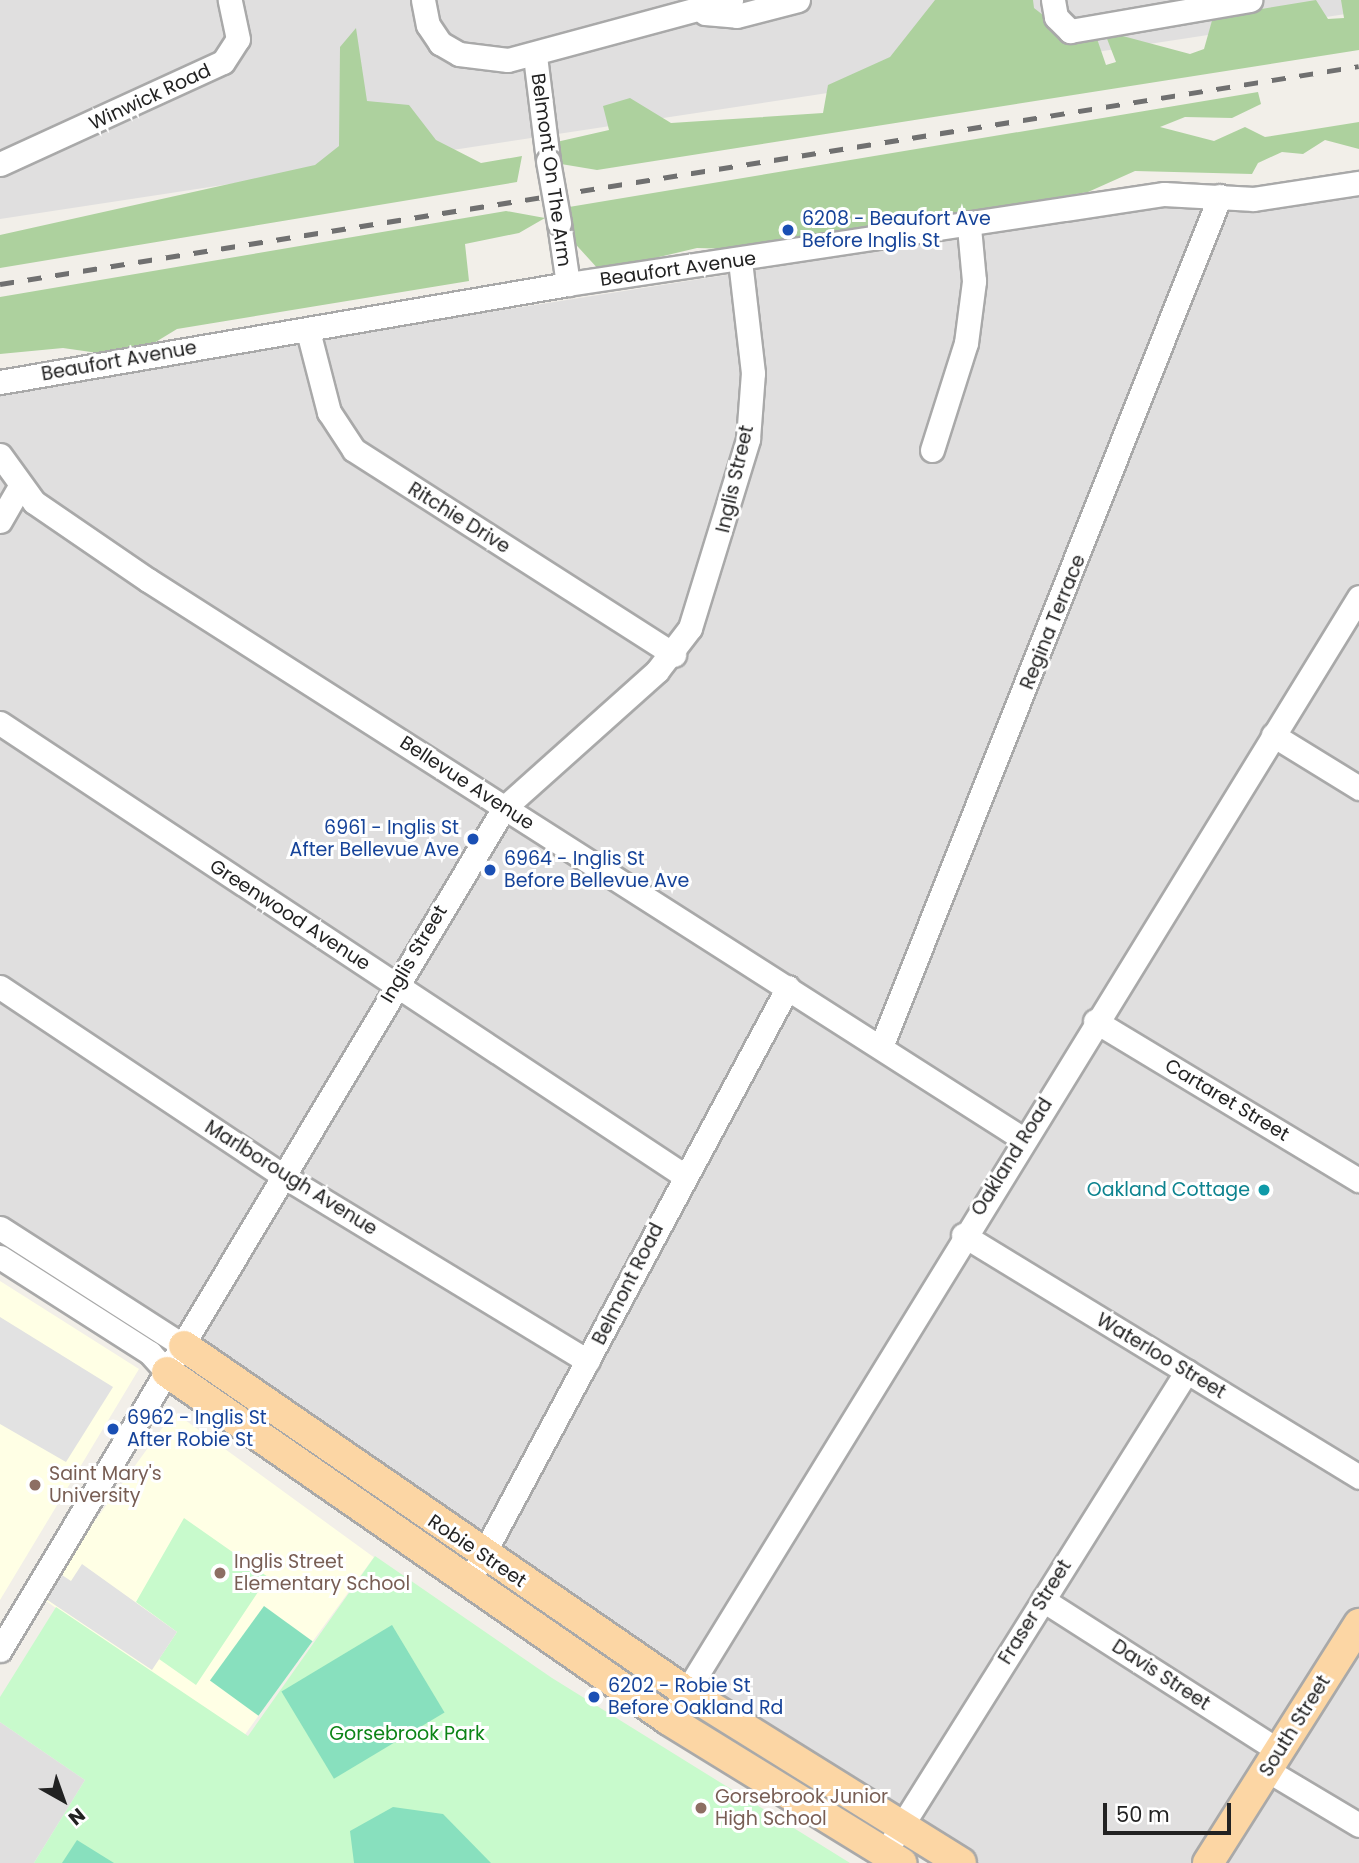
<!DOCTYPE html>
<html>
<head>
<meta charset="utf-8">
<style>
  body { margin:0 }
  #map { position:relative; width:1359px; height:1863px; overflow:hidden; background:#f2efe9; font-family:Poppins,sans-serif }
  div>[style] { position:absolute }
  .residential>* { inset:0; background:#e0dfdf }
  .education>* { inset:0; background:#ffffe5; transform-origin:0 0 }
  .forest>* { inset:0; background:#add19e }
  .park>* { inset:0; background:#c8facc }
  .pitch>* { inset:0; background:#88e0be; transform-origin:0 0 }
  .parking>* { inset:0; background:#e2e2e2 }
  .roads { filter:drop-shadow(2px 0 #a9a9a9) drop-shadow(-2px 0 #a9a9a9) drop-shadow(0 2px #a9a9a9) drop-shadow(0 -2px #a9a9a9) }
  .minor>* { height:23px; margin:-11.5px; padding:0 11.5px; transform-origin:11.5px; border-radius:11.5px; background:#fff }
  .major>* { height:30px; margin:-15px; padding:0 15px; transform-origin:15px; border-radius:15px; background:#fcd6a4 }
  .rail>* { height:5px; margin-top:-2.5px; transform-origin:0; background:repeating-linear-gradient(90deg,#707070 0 14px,transparent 0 28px) }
  .bridges { filter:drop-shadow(2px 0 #a9a9a9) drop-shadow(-2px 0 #a9a9a9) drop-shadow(0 2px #a9a9a9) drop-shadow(0 -2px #a9a9a9) }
  .minor-bridge>* { height:23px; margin:-11.5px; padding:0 11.5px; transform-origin:11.5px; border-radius:11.5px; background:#fff }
  .dots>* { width:19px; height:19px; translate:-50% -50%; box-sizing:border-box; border:4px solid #fff; border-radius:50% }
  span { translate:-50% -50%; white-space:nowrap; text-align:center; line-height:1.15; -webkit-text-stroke:6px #fff; paint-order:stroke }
  .street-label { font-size:19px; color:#222 }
  .transit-label { font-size:19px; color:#164399 }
  .left { translate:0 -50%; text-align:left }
  .right { translate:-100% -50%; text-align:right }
  .culture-label { font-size:19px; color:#0d838f }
  .education-label { font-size:19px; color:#785e54 }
  .park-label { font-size:19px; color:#0c8416 }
  .north { position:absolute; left:28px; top:1765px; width:70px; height:70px; -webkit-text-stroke:5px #fff; paint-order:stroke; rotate:140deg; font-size:19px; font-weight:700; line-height:28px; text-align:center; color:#222 }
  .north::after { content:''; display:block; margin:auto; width:24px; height:32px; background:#222; clip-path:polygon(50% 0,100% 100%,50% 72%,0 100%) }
  .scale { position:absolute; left:1103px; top:1803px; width:128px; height:32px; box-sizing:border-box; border:4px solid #222; border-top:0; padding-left:9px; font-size:21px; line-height:24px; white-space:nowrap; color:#222; -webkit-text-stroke:5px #fff; paint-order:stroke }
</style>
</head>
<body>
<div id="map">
  <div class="residential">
    <div style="clip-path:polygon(0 0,1359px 0,1359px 12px,0 219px)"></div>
    <div style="clip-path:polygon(1359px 190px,1359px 1863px,966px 1863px,0 1242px,0 389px,1164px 206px,1267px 208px)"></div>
    <div style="clip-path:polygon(0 1722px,85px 1780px,34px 1863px,0 1863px)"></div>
  </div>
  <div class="education">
    <div style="clip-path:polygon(0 1281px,139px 1369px,0 1600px)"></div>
    <div style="left:174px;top:1412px;width:247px;height:228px;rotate:36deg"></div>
  </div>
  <div class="forest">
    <div style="clip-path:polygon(935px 0,1033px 0,1034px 8px,1071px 37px,1095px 33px,1106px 65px,1116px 62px,1104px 31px,1190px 54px,1204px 49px,1213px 17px,1316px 0,1328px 19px,1344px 18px,1341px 0,1359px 0,1359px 50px,597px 170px,555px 163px,552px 143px,609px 130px,603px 106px,630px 98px,671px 123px,823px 113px,828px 85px,890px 57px)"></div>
    <div style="clip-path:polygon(356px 28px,367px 101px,409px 105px,436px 140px,481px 163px,522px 156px,517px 182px,0 268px,0 235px,315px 165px,339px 146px,340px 47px)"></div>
    <div style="clip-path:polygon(1258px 92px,1261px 104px,1232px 118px,1185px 117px,1160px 127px,1214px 141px,1245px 127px,1265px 137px,1359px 122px,1359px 149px,1325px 140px,1303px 154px,1282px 152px,1258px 163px,1252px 174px,1135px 171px,1088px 192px,735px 249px,697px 248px,600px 271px,569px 237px,563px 208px)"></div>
    <div style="clip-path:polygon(506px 211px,545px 218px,519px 233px,465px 244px,469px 281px,177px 329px,154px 343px,98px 353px,63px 348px,0 354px,0 297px)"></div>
  </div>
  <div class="park">
    <div style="clip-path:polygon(184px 1518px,268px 1577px,196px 1685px,159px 1659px,177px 1632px,136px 1602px)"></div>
    <div style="clip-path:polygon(375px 1556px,552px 1678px,850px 1863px,34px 1863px,85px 1780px,0 1722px,0 1697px,56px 1607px,248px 1736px)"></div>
  </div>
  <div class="pitch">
    <div style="left:264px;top:1606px;width:60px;height:92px;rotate:36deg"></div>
    <div style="left:392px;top:1625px;width:102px;height:129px;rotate:59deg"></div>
    <div style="clip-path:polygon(393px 1807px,443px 1814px,491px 1863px,354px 1863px,350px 1831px)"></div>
    <div style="clip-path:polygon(77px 1840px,114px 1863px,62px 1863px)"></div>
  </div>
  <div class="parking">
    <div style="clip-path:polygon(0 1317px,113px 1387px,66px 1462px,0 1424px)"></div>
    <div style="clip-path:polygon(82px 1564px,177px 1632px,152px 1670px,43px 1597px,59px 1573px,71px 1581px)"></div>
  </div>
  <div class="roads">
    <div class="minor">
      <div style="left:423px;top:0;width:25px;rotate:79deg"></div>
      <div style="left:428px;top:25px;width:22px;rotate:56deg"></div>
      <div style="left:440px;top:43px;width:22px;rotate:30deg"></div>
      <div style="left:459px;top:54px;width:49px;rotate:7deg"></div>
      <div style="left:508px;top:60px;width:231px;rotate:-15.1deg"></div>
      <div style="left:1053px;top:0;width:17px;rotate:80deg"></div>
      <div style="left:1056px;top:17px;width:20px;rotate:45deg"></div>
      <div style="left:1070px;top:31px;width:183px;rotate:-9.8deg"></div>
      <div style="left:705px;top:13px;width:32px;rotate:5deg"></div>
      <div style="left:737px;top:16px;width:63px;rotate:-14.7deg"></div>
      <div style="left:535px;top:56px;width:106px;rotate:82.9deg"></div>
      <div style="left:0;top:164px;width:245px;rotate:-24.6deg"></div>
      <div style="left:223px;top:62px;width:27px;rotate:-57deg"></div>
      <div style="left:238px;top:39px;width:40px;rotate:-102deg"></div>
      <div style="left:559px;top:223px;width:62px;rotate:81.6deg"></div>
      <div style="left:308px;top:331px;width:84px;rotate:75.5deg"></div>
      <div style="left:329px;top:412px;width:45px;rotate:56.7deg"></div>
      <div style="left:354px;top:450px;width:380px;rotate:32.6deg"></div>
      <div style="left:0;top:382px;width:576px;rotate:-9.79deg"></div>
      <div style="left:568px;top:284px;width:603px;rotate:-8.59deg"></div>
      <div style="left:1164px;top:194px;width:90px;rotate:3.2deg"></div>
      <div style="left:1254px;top:199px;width:106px;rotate:-8.7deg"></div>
      <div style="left:932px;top:450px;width:112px;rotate:-72.4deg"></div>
      <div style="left:966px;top:343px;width:63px;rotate:-82.6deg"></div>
      <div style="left:974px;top:281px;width:54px;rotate:-95.3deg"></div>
      <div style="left:0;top:455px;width:58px;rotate:54.1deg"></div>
      <div style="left:34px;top:502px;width:138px;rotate:34.4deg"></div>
      <div style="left:148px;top:580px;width:1038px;rotate:32.57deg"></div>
      <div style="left:0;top:521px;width:38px;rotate:-60deg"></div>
      <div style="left:0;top:723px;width:821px;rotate:33.48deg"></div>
      <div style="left:1273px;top:735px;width:101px;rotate:31.6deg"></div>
      <div style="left:0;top:987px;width:337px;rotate:33.7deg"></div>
      <div style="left:280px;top:1174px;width:360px;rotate:31.3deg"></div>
      <div style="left:1095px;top:1021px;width:308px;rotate:31.1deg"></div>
      <div style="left:881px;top:1047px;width:916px;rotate:-68.28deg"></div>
      <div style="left:0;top:1228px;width:219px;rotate:32.7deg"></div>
      <div style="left:963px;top:1235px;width:464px;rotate:31.4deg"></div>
      <div style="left:0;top:1257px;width:178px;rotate:32.6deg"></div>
      <div style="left:150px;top:1353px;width:25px;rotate:48deg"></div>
      <div style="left:477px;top:1566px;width:657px;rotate:-61.76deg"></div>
      <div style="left:1043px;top:1600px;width:280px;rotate:32.6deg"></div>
      <div style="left:0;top:1650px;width:981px;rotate:-59.1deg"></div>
      <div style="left:504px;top:808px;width:205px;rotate:-41.8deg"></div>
      <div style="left:657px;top:671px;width:54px;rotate:-52.5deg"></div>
      <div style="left:690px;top:628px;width:198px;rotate:-72.9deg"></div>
      <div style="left:748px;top:439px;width:66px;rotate:-85.7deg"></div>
      <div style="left:753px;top:373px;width:114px;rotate:-96.6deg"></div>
      <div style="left:669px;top:1720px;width:1318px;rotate:-58.43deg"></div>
      <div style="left:1267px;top:1770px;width:107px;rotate:30.9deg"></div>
      <div style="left:894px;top:1838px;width:551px;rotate:-57.9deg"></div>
    </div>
    <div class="major">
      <div style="left:184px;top:1346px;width:608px;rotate:34.55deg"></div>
      <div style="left:685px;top:1691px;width:325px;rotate:31.9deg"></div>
      <div style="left:167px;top:1372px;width:611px;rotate:34.73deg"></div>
      <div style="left:669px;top:1720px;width:273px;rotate:31.6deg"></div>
      <div style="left:1208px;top:1863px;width:283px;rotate:-57.7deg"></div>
    </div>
  </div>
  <div class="rail">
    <div style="left:0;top:284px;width:1376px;rotate:-9.11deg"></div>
  </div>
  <div class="bridges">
    <div class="minor-bridge">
      <div style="left:548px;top:161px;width:63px;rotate:79.9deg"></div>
    </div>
  </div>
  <div class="dots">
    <div style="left:788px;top:230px;background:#1a4fb4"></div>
    <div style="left:473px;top:839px;background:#1a4fb4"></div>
    <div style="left:490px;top:870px;background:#1a4fb4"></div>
    <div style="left:1264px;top:1190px;background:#0f9aa8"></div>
    <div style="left:113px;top:1429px;background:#1a4fb4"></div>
    <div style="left:35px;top:1485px;background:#8d6e63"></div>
    <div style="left:220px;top:1573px;background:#8d6e63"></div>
    <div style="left:594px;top:1697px;background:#1a4fb4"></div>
    <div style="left:701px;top:1808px;background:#8d6e63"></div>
  </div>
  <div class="street-label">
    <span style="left:150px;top:97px;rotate:-25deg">Winwick Road</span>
    <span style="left:551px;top:170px;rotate:82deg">Belmont On The Arm</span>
    <span style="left:678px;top:269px;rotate:-8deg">Beaufort Avenue</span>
    <span style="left:119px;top:361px;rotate:-10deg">Beaufort Avenue</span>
    <span style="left:735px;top:479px;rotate:-77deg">Inglis Street</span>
    <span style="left:459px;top:518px;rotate:32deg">Ritchie Drive</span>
    <span style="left:1053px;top:622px;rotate:-68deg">Regina Terrace</span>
    <span style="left:467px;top:783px;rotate:33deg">Bellevue Avenue</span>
    <span style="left:290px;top:915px;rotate:33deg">Greenwood Avenue</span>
    <span style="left:414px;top:954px;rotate:-59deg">Inglis Street</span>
    <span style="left:1227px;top:1100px;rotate:31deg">Cartaret Street</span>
    <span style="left:1012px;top:1157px;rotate:-58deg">Oakland Road</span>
    <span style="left:291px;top:1178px;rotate:32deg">Marlborough Avenue</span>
    <span style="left:628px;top:1284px;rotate:-63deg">Belmont Road</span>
    <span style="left:1161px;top:1356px;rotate:31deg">Waterloo Street</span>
    <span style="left:477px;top:1551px;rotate:34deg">Robie Street</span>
    <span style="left:1035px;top:1612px;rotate:-58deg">Fraser Street</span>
    <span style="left:1161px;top:1675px;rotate:33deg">Davis Street</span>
    <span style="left:1295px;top:1726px;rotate:-58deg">South Street</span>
  </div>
  <div class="transit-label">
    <span class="left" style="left:802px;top:230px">6208 - Beaufort Ave<br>Before Inglis St</span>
    <span class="right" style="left:459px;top:839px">6961 - Inglis St<br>After Bellevue Ave</span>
    <span class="left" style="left:504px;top:870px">6964 - Inglis St<br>Before Bellevue Ave</span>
    <span class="left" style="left:127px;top:1429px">6962 - Inglis St<br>After Robie St</span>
    <span class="left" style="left:608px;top:1697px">6202 - Robie St<br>Before Oakland Rd</span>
  </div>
  <div class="culture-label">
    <span class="right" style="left:1250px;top:1190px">Oakland Cottage</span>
  </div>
  <div class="education-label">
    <span class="left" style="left:49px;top:1485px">Saint Mary's<br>University</span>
    <span class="left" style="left:234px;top:1573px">Inglis Street<br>Elementary School</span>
    <span class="left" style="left:715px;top:1808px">Gorsebrook Junior<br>High School</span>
  </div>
  <div class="park-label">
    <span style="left:407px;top:1734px">Gorsebrook Park</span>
  </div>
  <div class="north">N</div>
  <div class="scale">50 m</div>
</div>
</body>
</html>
